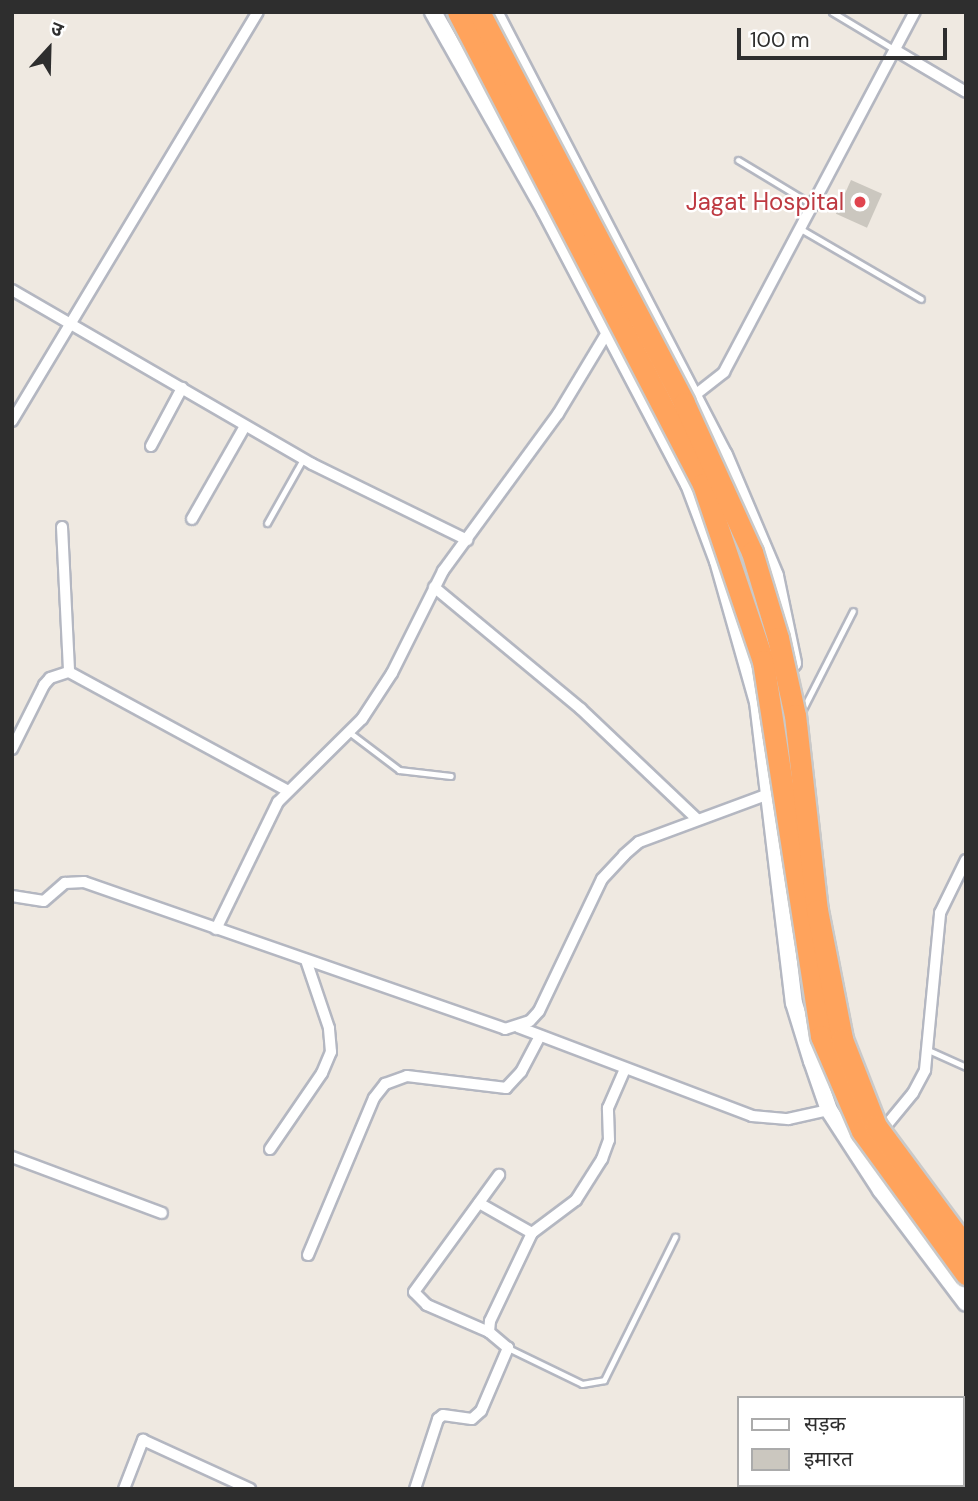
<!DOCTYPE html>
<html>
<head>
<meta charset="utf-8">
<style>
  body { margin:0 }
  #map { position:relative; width:978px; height:1501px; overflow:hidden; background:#efe9e1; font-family:"DM Sans","Noto Sans Devanagari",sans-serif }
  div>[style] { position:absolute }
  .building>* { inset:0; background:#cbc7bf; transform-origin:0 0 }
  .roads { filter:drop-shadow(2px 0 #b4b7c1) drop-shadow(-2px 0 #b4b7c1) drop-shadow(0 2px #b4b7c1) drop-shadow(0 -2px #b4b7c1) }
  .lane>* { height:5px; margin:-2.5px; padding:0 2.5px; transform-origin:2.5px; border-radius:2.5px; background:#fff }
  .street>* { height:10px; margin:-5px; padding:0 5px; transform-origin:5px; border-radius:5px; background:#fff }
  .secondary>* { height:16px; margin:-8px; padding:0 8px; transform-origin:8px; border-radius:8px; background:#fff }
  .bridges { filter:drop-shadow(2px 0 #c9c9c9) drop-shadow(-2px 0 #c9c9c9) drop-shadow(0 2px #c9c9c9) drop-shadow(0 -2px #c9c9c9) }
  .highway-bridge>* { height:21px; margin:-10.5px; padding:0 10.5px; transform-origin:10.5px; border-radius:10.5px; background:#ffa35c }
  .dots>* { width:19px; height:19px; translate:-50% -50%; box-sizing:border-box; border:4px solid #fff; border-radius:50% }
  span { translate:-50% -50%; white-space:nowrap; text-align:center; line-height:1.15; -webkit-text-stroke:5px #fff; paint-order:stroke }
  .health-label { font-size:24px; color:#be3a42 }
  .right { translate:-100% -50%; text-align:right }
  .frame { position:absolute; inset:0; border:14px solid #2e2e2e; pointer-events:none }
  .legend { position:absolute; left:737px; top:1396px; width:228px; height:91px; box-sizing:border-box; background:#fff; border:2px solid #ababab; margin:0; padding:9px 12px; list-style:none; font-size:21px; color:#2e2e2e }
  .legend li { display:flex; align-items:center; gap:14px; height:35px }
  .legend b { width:35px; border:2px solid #ababab }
  .north { position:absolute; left:14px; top:14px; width:70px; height:70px; -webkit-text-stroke:5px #fff; paint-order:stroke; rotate:22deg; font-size:19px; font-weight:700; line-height:28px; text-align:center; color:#2e2e2e }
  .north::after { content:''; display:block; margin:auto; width:24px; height:32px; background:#2e2e2e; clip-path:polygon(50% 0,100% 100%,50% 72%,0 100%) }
  .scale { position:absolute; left:737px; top:28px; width:210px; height:32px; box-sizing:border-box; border:4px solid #2e2e2e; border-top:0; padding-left:9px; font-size:21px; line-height:24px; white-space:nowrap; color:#2e2e2e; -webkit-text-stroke:5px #fff; paint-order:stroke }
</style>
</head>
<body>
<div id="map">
  <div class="building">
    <div style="left:851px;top:180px;width:34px;height:37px;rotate:24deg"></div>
  </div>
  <div class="roads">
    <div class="lane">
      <div style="left:832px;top:12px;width:74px;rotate:31.1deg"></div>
      <div style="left:738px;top:160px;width:85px;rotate:31.1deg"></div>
      <div style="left:799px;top:228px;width:141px;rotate:30.2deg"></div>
      <div style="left:267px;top:523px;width:73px;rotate:-60.6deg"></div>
      <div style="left:802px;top:711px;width:112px;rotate:-63deg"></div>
      <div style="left:349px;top:732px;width:63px;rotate:37.2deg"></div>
      <div style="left:399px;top:770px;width:52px;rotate:6.6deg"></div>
      <div style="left:926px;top:1049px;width:44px;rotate:24.2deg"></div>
      <div style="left:508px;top:1348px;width:82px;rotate:25.9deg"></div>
      <div style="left:582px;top:1384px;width:22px;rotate:-10deg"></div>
      <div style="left:604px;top:1380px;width:160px;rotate:-63.6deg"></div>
    </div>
    <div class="street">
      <div style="left:895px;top:50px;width:82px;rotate:30.6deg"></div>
      <div style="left:12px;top:290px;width:347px;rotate:30.1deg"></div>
      <div style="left:312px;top:464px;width:173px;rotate:26.1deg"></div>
      <div style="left:695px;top:395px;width:37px;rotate:-38deg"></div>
      <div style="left:724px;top:372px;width:408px;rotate:-62.1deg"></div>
      <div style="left:12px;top:421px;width:477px;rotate:-59deg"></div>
      <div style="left:151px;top:446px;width:66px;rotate:-61.9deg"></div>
      <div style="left:192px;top:519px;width:107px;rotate:-60.3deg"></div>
      <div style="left:62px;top:527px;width:145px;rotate:87.2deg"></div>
      <div style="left:434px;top:587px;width:191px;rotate:39.7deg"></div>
      <div style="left:581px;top:709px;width:160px;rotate:43.5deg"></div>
      <div style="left:12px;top:749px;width:72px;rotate:-63.4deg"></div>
      <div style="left:44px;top:685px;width:9px;rotate:-49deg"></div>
      <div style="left:50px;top:678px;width:20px;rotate:-18deg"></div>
      <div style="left:69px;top:672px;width:247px;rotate:28.5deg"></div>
      <div style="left:12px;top:896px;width:32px;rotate:9deg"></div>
      <div style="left:44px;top:901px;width:28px;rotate:-41deg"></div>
      <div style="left:65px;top:883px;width:19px;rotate:-3deg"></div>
      <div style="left:84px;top:882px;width:446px;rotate:19.2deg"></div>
      <div style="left:505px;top:1029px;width:26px;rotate:-18deg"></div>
      <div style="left:530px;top:1021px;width:13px;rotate:-48deg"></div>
      <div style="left:539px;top:1011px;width:146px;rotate:-64.5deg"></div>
      <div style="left:602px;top:879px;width:33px;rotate:-47deg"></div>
      <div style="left:624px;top:855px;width:20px;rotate:-41deg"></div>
      <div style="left:639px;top:842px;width:144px;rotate:-20.3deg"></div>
      <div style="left:216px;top:929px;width:141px;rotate:-64deg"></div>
      <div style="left:278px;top:802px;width:118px;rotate:-44.7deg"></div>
      <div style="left:362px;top:719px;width:55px;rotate:-56.9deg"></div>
      <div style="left:392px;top:673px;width:114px;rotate:-63.4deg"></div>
      <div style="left:443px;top:571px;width:195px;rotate:-53.8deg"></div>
      <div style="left:558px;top:414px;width:97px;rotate:-58.9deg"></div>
      <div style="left:518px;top:1027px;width:250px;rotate:20.8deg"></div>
      <div style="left:752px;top:1116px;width:36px;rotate:5deg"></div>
      <div style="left:788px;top:1119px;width:42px;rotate:-12.4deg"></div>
      <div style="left:885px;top:1127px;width:44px;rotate:-50.5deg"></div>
      <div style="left:913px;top:1093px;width:26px;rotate:-62deg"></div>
      <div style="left:925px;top:1070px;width:158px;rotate:-84.5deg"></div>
      <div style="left:940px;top:913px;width:59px;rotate:-63.9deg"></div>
      <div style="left:270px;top:1149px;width:92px;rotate:-55.6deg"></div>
      <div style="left:322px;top:1073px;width:23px;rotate:-67deg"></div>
      <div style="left:331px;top:1052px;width:24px;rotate:-95deg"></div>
      <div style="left:329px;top:1028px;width:72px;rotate:-108.7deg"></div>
      <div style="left:12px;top:1157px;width:160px;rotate:20.5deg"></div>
      <div style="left:479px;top:1203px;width:61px;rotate:29.5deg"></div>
      <div style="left:308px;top:1255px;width:170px;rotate:-67.2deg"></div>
      <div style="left:374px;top:1098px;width:18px;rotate:-52deg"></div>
      <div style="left:385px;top:1084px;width:23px;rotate:-20deg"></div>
      <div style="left:407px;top:1076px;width:100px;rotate:6.9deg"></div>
      <div style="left:506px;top:1088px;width:22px;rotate:-47deg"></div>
      <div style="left:521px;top:1072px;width:41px;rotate:-62.2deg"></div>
      <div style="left:489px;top:1332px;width:68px;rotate:-156.5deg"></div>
      <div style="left:427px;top:1305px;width:18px;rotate:-135deg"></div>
      <div style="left:414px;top:1292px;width:145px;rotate:-54deg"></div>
      <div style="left:124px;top:1489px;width:53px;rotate:-68.8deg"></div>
      <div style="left:143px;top:1440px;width:118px;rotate:24.6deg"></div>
      <div style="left:415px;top:1489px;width:74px;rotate:-71.8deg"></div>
      <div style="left:438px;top:1419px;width:6px;rotate:-39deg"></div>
      <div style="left:443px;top:1415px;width:29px;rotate:8deg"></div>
      <div style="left:472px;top:1419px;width:12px;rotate:-42deg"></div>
      <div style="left:481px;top:1411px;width:69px;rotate:-66.8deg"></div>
      <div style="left:508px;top:1348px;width:25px;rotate:-140deg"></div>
      <div style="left:489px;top:1332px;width:11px;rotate:-85deg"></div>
      <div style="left:490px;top:1321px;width:98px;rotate:-64.5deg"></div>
      <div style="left:532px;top:1233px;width:55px;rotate:-36.9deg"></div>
      <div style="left:576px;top:1200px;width:49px;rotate:-57.6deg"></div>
      <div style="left:602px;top:1159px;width:20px;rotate:-70deg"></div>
      <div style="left:609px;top:1140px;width:32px;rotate:-92deg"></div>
      <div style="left:608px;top:1108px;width:43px;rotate:-66.4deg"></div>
    </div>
    <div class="secondary">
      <div style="left:433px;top:12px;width:227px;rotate:60.5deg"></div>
      <div style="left:545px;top:210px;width:310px;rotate:62.3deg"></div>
      <div style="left:689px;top:484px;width:82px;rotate:69.4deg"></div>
      <div style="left:718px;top:561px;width:147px;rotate:74.2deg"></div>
      <div style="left:758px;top:702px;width:303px;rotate:83.2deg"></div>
      <div style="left:794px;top:1003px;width:61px;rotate:72.8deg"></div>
      <div style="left:812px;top:1061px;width:52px;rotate:70.9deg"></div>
      <div style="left:829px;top:1110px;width:95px;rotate:57deg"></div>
      <div style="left:881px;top:1190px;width:141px;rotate:53deg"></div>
      <div style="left:494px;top:12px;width:499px;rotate:62.6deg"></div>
      <div style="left:724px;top:455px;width:131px;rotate:67.1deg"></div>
      <div style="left:775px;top:576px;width:89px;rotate:78.3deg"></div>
    </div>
  </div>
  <div class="bridges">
    <div class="highway-bridge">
      <div style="left:458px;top:12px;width:532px;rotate:62.57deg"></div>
      <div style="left:703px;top:484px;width:187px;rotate:71.3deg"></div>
      <div style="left:763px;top:661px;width:379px;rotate:81.2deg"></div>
      <div style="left:821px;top:1036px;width:103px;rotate:66.7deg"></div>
      <div style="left:862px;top:1131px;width:177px;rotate:54deg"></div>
      <div style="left:479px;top:12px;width:441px;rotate:62.3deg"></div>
      <div style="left:684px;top:403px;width:164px;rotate:65.5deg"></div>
      <div style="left:752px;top:552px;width:90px;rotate:73.2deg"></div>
      <div style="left:778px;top:638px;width:79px;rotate:77.6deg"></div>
      <div style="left:795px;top:715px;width:196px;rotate:83.6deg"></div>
      <div style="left:817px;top:910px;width:131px;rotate:79deg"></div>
      <div style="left:842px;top:1039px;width:93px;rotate:68.7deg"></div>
      <div style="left:876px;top:1126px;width:151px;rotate:53.4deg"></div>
    </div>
  </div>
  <div class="dots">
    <div style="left:860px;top:202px;background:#e0444e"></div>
  </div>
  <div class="health-label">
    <span class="right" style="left:844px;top:202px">Jagat Hospital</span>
  </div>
  <div class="frame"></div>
  <ul class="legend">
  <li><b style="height:9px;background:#fff"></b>सड़क</li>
  <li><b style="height:19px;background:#cbc7bf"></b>इमारत</li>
  </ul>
  <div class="north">उ</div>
  <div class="scale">100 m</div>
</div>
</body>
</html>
